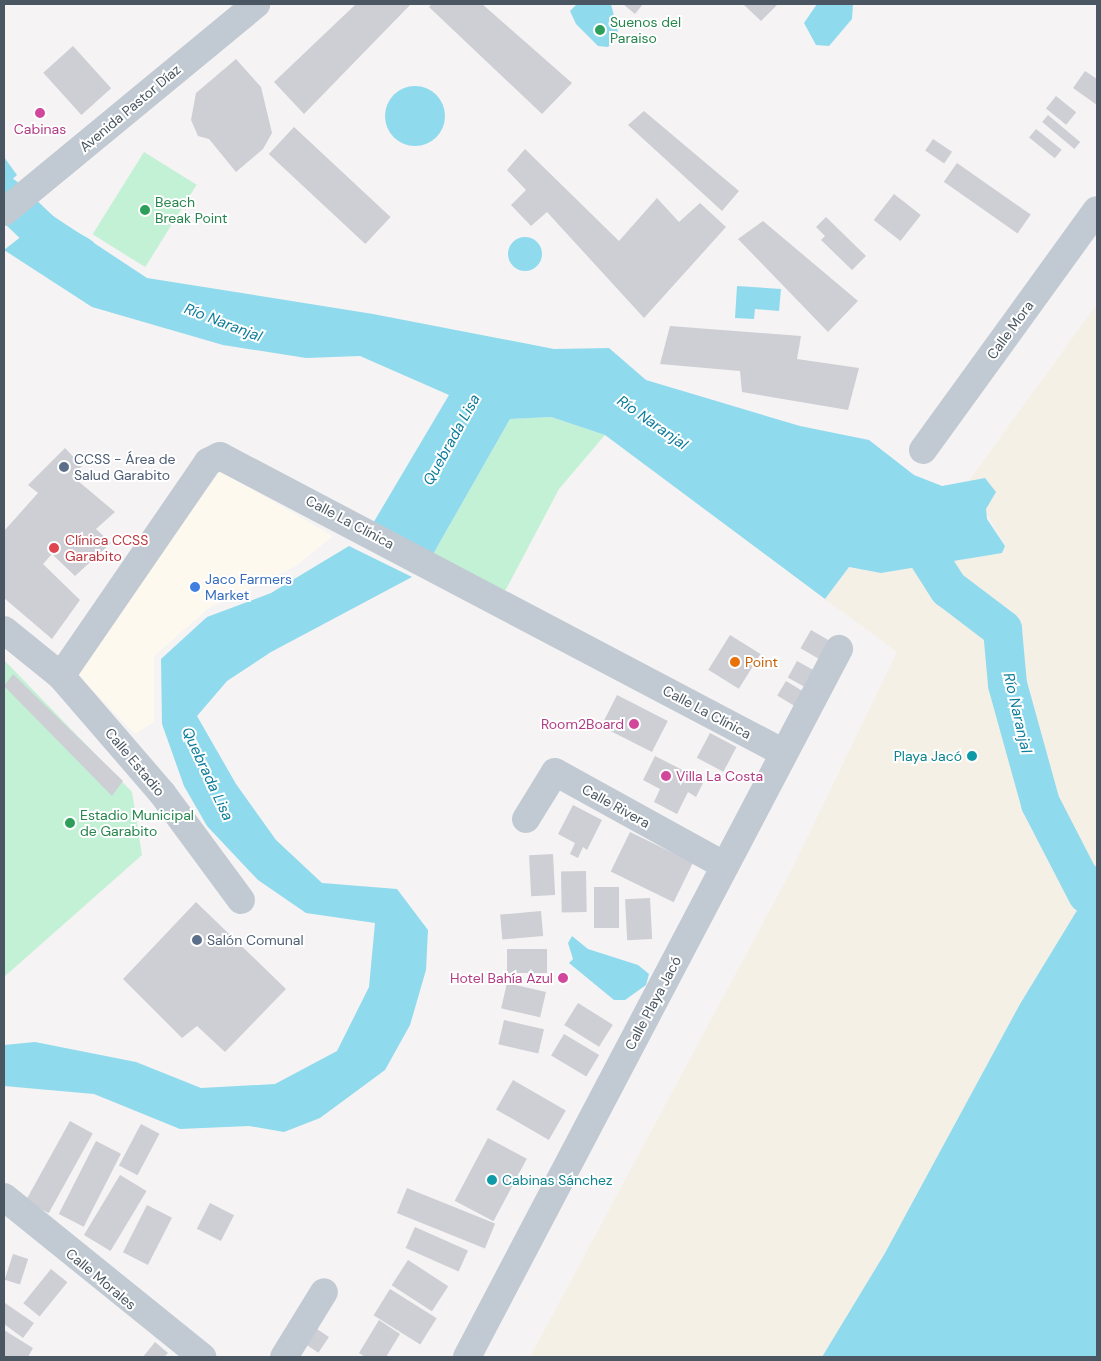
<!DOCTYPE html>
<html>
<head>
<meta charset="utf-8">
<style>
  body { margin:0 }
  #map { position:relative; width:1101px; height:1361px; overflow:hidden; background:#f5f3f3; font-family:"DM Sans",sans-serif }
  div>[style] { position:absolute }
  .commercial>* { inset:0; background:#fdf9ef }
  .green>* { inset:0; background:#c3f1d5; transform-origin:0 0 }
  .sand>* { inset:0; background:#f5f0e5 }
  .water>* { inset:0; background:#90daee }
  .round { border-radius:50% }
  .river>* { height:39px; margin:-19.5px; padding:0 19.5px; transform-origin:19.5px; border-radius:19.5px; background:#90daee }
  .building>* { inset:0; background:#cdcfd5; transform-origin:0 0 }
  .minor>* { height:28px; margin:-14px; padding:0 14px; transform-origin:14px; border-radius:14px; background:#c1cad2 }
  .dots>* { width:14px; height:14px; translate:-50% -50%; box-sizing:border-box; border:2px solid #fff; border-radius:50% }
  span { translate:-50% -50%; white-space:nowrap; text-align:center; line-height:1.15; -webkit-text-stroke:4px #fff; paint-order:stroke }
  .leisure-label { font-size:14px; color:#27864d }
  .left { translate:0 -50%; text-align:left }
  .street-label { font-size:14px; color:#4a5661 }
  .hotel-label { font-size:14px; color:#b23c85 }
  .right { translate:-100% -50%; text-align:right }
  .service-label { font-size:14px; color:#4e5e75 }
  .health-label { font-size:14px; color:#be3a42 }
  .shop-label { font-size:14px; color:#366cbe }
  .food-label { font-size:14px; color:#c56008 }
  .culture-label { font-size:14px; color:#0d838f }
  .water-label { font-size:15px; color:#0c7c9b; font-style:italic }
  .frame { position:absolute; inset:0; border:5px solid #4a5661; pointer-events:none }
</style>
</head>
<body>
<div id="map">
  <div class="commercial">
    <div style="clip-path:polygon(220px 471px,333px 536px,296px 566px,209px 608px,154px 656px,154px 722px,135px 734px,76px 673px)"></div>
  </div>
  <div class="green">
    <div style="left:144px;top:152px;width:62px;height:97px;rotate:32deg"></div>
    <div style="clip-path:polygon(551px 417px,605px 435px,559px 489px,504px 593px,432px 556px,510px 419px)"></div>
    <div style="clip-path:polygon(4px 660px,132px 792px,142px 855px,4px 977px)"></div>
  </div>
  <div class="sand">
    <div style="clip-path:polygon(1097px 304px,1097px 861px,1087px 894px,1020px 1004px,885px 1253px,822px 1357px,530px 1357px,793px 867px,897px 652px,825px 599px,849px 567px,881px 573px,1002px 553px,1005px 545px,968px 482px)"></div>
  </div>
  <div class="water">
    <div style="clip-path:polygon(577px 4px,611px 4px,619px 36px,608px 47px,598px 46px,576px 24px,570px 11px)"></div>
    <div style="clip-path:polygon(817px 4px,853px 4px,852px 19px,829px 46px,816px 45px,804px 23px)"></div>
    <div class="round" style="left:385px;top:86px;width:60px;height:60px"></div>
    <div style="clip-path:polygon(4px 157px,17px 175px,4px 187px)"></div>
    <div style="clip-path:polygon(50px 214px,147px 278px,373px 314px,554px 349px,609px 348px,646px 380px,800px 426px,869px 440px,914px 475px,942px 486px,985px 478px,996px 492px,986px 509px,987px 519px,1005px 546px,1002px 553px,881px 573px,849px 567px,825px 599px,605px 435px,551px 417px,510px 419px,432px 556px,372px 525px,449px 395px,360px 356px,306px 358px,223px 345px,92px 307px,4px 250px)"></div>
    <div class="round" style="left:508px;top:237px;width:34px;height:34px"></div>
    <div style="clip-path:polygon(737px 286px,781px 289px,779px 311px,755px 309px,754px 319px,735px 318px)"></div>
    <div style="clip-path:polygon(349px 546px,412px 577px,271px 652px,227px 681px,197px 716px,236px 784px,276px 840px,322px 883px,397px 889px,428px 930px,426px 970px,410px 1025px,385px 1070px,320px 1118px,284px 1132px,249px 1126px,180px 1129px,94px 1094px,4px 1086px,4px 1045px,35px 1042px,136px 1062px,201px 1088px,275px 1084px,337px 1051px,369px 987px,375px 923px,306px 913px,258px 880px,207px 826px,184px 786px,162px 724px,161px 659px,207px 617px,271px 593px)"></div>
    <div style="clip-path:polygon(1097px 861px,1097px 1357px,822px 1357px,885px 1253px,1020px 1004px,1087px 894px)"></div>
    <div style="clip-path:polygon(572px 936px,588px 949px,638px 965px,649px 974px,646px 985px,625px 1000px,614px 1000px,569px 963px,573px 959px,568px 943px)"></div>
  </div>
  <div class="river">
    <div style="left:4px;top:196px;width:61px;rotate:43.7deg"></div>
    <div style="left:48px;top:238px;width:35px;rotate:29deg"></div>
    <div style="left:904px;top:519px;width:82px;rotate:57.5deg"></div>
    <div style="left:948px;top:588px;width:68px;rotate:37.2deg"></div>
    <div style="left:1002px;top:629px;width:55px;rotate:84.8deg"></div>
    <div style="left:1007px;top:684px;width:123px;rotate:74.5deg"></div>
    <div style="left:1040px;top:803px;width:102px;rotate:62.7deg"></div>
  </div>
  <div class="building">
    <div style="clip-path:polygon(356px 4px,411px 4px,304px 114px,274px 82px)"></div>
    <div style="clip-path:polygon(432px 4px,482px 4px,572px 83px,542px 114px,429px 7px)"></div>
    <div style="clip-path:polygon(623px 4px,643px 4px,635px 14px)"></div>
    <div style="clip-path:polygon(743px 4px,778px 4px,761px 21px)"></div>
    <div style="left:73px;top:46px;width:57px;height:40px;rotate:48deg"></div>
    <div style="clip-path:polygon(236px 59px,261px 87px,272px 133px,263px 149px,236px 172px,209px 139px,198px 136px,191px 120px,196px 93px)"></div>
    <div style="clip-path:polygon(1085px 71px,1097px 79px,1097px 105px,1073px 88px)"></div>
    <div style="left:1056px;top:96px;width:26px;height:16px;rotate:39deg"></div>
    <div style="clip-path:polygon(644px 111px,739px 191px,722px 211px,628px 125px)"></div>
    <div style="left:1048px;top:115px;width:42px;height:9px;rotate:40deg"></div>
    <div style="left:294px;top:127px;width:132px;height:37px;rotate:43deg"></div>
    <div style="left:1036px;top:129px;width:33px;height:11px;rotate:39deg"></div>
    <div style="left:933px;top:139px;width:23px;height:14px;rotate:34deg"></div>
    <div style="clip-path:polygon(525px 149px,619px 241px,657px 198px,679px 222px,700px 203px,726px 227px,644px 318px,547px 212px,531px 226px,511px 205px,526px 190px,507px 170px)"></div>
    <div style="left:957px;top:163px;width:90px;height:23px;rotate:35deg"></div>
    <div style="left:894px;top:194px;width:34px;height:33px;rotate:38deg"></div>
    <div style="clip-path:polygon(826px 217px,866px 256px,852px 270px,821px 240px,825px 236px,816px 227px)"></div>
    <div style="clip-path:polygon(763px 221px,858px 301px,828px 332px,738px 239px)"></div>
    <div style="clip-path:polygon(670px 326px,801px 336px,797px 359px,859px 368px,848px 410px,742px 392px,740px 371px,660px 364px)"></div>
    <div style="clip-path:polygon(65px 448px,82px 466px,72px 476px,115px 512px,96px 529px,111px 543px,75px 576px,52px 554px,43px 564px,80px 600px,52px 639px,4px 598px,4px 531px,38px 493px,28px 485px)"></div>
    <div style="left:811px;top:630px;width:28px;height:21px;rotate:30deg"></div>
    <div style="left:730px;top:635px;width:36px;height:41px;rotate:32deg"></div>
    <div style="left:797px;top:661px;width:26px;height:19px;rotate:29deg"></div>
    <div style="clip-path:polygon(13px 674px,123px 781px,112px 796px,4px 686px)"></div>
    <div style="left:786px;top:681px;width:26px;height:17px;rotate:31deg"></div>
    <div style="left:617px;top:695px;width:57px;height:35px;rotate:27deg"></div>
    <div style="left:710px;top:733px;width:30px;height:28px;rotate:28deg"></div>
    <div style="clip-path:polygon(655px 756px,704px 781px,696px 797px,688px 792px,677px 814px,654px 802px,660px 789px,643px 780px)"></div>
    <div style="clip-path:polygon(573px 805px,602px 820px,587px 850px,583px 847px,578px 858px,570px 854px,575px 843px,558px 834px)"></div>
    <div style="left:630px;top:832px;width:70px;height:44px;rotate:26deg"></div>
    <div style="left:553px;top:854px;width:41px;height:24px;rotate:87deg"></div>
    <div style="left:586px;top:871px;width:41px;height:25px;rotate:89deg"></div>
    <div style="left:594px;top:887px;width:25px;height:41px"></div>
    <div style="left:650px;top:898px;width:41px;height:25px;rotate:87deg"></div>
    <div style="clip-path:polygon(196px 902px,286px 989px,225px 1052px,197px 1026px,182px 1038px,123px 979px)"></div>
    <div style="left:541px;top:911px;width:25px;height:41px;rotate:85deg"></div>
    <div style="left:507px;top:949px;width:40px;height:24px"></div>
    <div style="left:507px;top:983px;width:40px;height:26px;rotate:13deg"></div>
    <div style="left:578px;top:1003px;width:41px;height:26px;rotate:32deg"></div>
    <div style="left:504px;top:1020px;width:41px;height:25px;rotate:13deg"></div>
    <div style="left:564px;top:1034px;width:41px;height:25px;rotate:31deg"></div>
    <div style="left:513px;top:1080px;width:61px;height:34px;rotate:30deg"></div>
    <div style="left:70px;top:1121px;width:26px;height:91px;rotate:29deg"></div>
    <div style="left:141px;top:1124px;width:21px;height:47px;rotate:28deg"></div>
    <div style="left:488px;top:1138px;width:44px;height:71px;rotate:28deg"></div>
    <div style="left:96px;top:1141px;width:28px;height:82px;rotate:27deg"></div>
    <div style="left:120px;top:1175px;width:31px;height:70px;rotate:31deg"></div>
    <div style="left:407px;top:1188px;width:95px;height:27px;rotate:22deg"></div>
    <div style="left:210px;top:1203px;width:27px;height:29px;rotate:27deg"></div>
    <div style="left:147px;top:1205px;width:28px;height:53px;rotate:27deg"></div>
    <div style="left:415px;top:1227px;width:58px;height:23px;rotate:24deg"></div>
    <div style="left:13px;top:1254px;width:16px;height:27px;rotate:18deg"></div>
    <div style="left:408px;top:1260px;width:48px;height:30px;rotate:33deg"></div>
    <div style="left:51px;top:1269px;width:21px;height:44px;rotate:39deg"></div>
    <div style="left:390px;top:1289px;width:55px;height:31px;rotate:32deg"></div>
    <div style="clip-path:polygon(5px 1303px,34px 1323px,23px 1338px,4px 1324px)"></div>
    <div style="clip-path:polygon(379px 1320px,400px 1334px,386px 1357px,365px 1357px,359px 1353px)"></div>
    <div style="left:314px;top:1327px;width:18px;height:19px;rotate:34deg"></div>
    <div style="clip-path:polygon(4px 1330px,33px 1348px,28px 1357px,4px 1357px)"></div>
    <div style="clip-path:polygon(155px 1342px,168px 1353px,164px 1357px,143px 1357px)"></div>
  </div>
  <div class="minor">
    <div style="left:4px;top:212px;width:327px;rotate:-39.5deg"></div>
    <div style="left:923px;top:450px;width:296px;rotate:-54.1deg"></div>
    <div style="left:4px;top:630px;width:73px;rotate:38.9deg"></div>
    <div style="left:61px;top:676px;width:260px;rotate:-55.5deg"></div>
    <div style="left:208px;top:462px;width:13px;rotate:-27deg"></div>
    <div style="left:220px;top:456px;width:637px;rotate:27.77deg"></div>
    <div style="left:61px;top:676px;width:155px;rotate:49.2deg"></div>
    <div style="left:162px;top:793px;width:133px;rotate:53.6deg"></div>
    <div style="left:526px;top:819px;width:55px;rotate:-58.3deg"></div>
    <div style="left:555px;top:772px;width:194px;rotate:28.9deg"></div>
    <div style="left:4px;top:1197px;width:255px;rotate:38.9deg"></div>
    <div style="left:284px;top:1357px;width:76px;rotate:-58.4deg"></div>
    <div style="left:467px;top:1357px;width:800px;rotate:-62.28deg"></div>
  </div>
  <div class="dots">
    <div style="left:600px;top:30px;background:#2e9e5b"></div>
    <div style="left:40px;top:113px;background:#d1479c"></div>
    <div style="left:145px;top:210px;background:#2e9e5b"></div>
    <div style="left:64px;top:467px;background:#5c6f8a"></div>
    <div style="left:54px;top:548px;background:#e0444e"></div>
    <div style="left:195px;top:587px;background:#3f7fe0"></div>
    <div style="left:735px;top:662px;background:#e8710a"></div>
    <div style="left:634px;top:724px;background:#d1479c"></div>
    <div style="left:972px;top:756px;background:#0f9aa8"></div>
    <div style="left:666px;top:776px;background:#d1479c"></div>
    <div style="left:70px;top:823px;background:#2e9e5b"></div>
    <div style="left:197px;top:940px;background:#5c6f8a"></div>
    <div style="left:563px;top:978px;background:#d1479c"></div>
    <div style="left:492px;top:1180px;background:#0f9aa8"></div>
  </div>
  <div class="leisure-label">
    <span class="left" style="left:610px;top:30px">Suenos del<br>Paraiso</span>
    <span class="left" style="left:155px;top:210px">Beach<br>Break Point</span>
    <span class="left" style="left:80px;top:823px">Estadio Municipal<br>de Garabito</span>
  </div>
  <div class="street-label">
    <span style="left:130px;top:108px;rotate:-40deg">Avenida Pastor Díaz</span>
    <span style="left:1010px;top:330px;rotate:-54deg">Calle Mora</span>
    <span style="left:350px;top:522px;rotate:28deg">Calle La Clínica</span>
    <span style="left:707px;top:712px;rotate:28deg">Calle La Clínica</span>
    <span style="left:135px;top:762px;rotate:50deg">Calle Estadio</span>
    <span style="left:616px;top:806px;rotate:29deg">Calle Rivera</span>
    <span style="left:653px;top:1003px;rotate:-62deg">Calle Playa Jacó</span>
    <span style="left:101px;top:1279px;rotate:40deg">Calle Morales</span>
  </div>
  <div class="hotel-label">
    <span style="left:40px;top:129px">Cabinas</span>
    <span class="right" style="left:624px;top:724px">Room2Board</span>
    <span class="left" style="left:676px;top:776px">Villa La Costa</span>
    <span class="right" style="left:553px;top:978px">Hotel Bahía Azul</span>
  </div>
  <div class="service-label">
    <span class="left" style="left:74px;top:467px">CCSS - Área de<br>Salud Garabito</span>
    <span class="left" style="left:207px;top:940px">Salón Comunal</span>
  </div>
  <div class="health-label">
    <span class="left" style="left:65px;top:548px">Clínica CCSS<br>Garabito</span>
  </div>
  <div class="shop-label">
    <span class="left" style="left:205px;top:587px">Jaco Farmers<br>Market</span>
  </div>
  <div class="food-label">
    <span class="left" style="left:745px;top:662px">Point</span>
  </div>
  <div class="culture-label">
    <span class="right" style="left:962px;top:756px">Playa Jacó</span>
    <span class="left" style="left:502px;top:1180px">Cabinas Sánchez</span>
  </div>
  <div class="water-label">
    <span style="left:223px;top:323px;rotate:21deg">Río Naranjal</span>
    <span style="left:652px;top:423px;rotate:35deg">Río Naranjal</span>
    <span style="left:452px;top:440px;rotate:-61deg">Quebrada Lisa</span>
    <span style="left:1017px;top:713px;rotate:77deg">Río Naranjal</span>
    <span style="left:207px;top:774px;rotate:65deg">Quebrada Lisa</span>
  </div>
  <div class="frame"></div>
</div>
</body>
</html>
